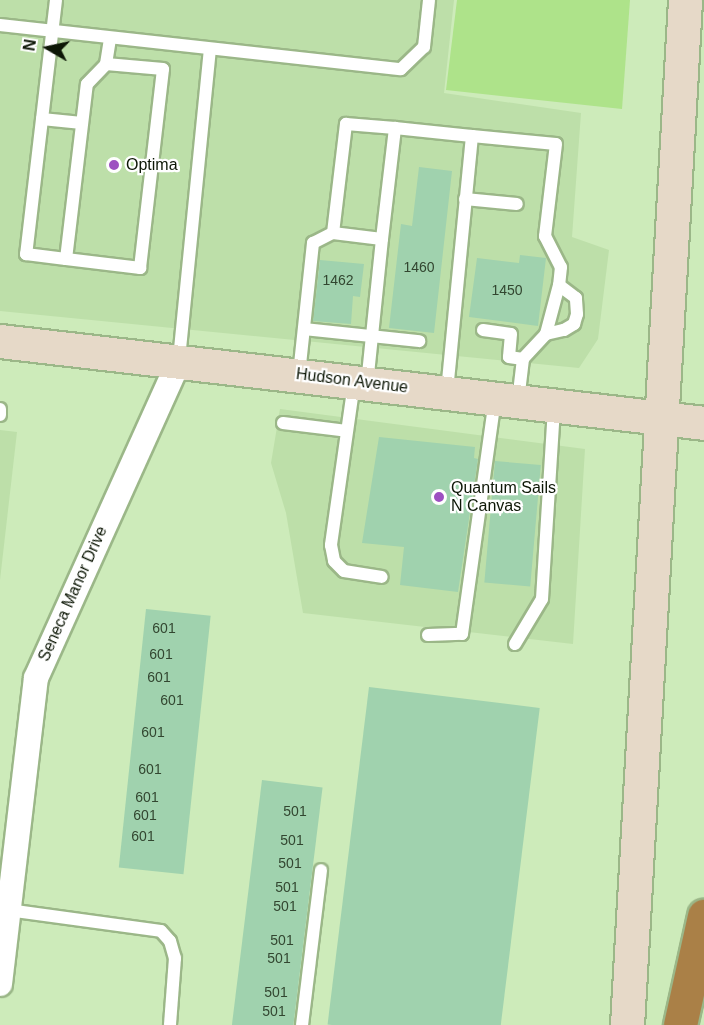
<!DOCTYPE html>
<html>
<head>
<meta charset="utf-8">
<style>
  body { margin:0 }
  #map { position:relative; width:704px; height:1025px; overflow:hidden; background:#cdebba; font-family:Helvetica,sans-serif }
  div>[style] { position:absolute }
  .built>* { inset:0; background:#bddfa9 }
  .green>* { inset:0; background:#aee38a }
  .building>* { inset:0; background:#a0d2ae; transform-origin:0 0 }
  .roads { filter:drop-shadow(2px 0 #9bb788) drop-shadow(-2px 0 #9bb788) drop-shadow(0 2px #9bb788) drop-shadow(0 -2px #9bb788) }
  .lane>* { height:12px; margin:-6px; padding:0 6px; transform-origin:6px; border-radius:6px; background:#fff }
  .street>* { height:24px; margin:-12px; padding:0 12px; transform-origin:12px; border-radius:12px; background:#fff }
  .secondary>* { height:33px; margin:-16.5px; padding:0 16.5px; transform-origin:16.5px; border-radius:16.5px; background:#e6d9c8 }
  .highway>* { height:33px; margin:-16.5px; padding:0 16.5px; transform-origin:16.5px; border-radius:16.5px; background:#aa8047 }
  .dots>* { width:16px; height:16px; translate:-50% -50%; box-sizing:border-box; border:3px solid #fff; border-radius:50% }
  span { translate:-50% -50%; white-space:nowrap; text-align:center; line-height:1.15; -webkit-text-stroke:4.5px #fff; paint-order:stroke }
  .number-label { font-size:14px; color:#324630 }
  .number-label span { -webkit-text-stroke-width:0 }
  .poi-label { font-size:16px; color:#0d1706 }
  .left { translate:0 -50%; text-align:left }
  .street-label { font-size:16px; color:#0d1706 }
  .north { position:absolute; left:18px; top:18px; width:60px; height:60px; -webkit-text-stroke:4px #fff; paint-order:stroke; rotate:279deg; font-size:16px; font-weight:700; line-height:24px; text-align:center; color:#0d1706 }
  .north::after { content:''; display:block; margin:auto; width:21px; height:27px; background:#0d1706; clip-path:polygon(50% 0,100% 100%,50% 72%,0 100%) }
</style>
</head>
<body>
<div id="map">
  <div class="built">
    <div style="clip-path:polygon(0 0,454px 0,444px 93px,581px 113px,572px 237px,609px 250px,598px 339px,579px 368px,0 311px)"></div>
    <div style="clip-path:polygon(280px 409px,585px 449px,573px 644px,303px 613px,286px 513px,271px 463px)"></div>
    <div style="clip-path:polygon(0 430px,17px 432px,0 580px)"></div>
  </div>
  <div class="green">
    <div style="clip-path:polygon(457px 0,630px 0,622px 109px,446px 90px)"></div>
  </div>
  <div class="building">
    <div style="clip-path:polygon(419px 167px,452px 171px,434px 333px,389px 328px,401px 224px,412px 226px)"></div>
    <div style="clip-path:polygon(520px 255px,546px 258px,538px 326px,469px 317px,477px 258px,519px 263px)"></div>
    <div style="clip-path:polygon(320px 260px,364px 264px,360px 297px,353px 296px,351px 324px,313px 321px)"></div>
    <div style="clip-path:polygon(379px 437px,475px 447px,474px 458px,478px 459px,458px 592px,400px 585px,404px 547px,362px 543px)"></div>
    <div style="left:495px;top:461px;width:46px;height:122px;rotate:5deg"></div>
    <div style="left:146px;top:609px;width:65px;height:260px;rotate:6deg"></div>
    <div style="left:369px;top:687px;width:172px;height:340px;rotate:7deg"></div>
    <div style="left:262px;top:780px;width:61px;height:247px;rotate:7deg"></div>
  </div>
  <div class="roads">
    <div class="lane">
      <div style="left:56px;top:0;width:256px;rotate:96.7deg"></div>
      <div style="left:26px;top:254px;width:40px;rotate:7.1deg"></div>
      <div style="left:66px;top:259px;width:176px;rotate:-83.2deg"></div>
      <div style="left:87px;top:84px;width:28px;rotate:-46deg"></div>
      <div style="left:106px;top:64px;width:26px;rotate:-81deg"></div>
      <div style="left:0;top:25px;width:403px;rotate:6.3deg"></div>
      <div style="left:401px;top:69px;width:32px;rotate:-44deg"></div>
      <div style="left:424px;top:47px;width:47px;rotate:-83.9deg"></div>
      <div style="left:42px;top:119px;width:40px;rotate:5.7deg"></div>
      <div style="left:472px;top:136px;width:84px;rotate:5.4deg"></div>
      <div style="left:556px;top:144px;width:93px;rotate:96.8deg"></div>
      <div style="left:545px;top:236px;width:35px;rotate:63deg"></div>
      <div style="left:561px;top:267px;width:18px;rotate:96deg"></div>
      <div style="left:559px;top:285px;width:51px;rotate:104.9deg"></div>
      <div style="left:546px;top:334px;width:34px;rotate:133deg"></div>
      <div style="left:523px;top:359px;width:42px;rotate:96.8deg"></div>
      <div style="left:465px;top:199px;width:52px;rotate:5.5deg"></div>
      <div style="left:333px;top:233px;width:110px;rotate:-83.2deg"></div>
      <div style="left:346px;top:124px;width:49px;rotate:4.7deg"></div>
      <div style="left:382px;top:239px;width:112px;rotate:-83.3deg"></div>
      <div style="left:395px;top:128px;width:77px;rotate:5.9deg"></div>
      <div style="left:472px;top:136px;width:256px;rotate:95.6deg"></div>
      <div style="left:66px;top:259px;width:75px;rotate:6.9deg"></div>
      <div style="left:140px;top:268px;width:200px;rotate:-83.4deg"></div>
      <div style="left:163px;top:69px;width:57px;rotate:-175deg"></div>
      <div style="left:304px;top:329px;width:116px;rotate:6deg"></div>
      <div style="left:483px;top:330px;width:28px;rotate:8deg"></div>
      <div style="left:511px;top:334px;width:23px;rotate:95deg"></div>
      <div style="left:509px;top:357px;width:14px;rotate:8deg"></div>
      <div style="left:546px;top:334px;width:18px;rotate:-13deg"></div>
      <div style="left:564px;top:330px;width:12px;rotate:-31deg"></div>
      <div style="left:574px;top:324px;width:10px;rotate:-73deg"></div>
      <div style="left:577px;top:314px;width:16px;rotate:-94deg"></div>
      <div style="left:576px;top:298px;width:21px;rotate:-143deg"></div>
      <div style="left:179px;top:359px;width:311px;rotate:-84.3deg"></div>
      <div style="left:299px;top:374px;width:132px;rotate:-83.9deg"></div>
      <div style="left:313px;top:243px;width:22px;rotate:-27deg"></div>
      <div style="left:333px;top:233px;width:49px;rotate:7deg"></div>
      <div style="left:382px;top:239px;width:145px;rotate:95.9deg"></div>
      <div style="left:354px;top:383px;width:164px;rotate:98.1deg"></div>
      <div style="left:331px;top:545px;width:16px;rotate:79deg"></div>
      <div style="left:334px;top:561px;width:14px;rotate:45deg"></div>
      <div style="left:344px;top:571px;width:38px;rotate:9deg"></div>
      <div style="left:0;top:409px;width:6px;rotate:90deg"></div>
      <div style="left:283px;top:423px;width:64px;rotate:7.1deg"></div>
      <div style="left:428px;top:635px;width:34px;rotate:-2deg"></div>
      <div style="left:462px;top:634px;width:237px;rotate:-82deg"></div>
      <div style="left:515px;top:644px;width:52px;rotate:-59deg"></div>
      <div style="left:542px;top:599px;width:191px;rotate:-86.4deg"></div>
      <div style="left:8px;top:910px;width:154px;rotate:7.8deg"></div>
      <div style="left:161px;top:931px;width:13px;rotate:48deg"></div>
      <div style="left:170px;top:941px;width:18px;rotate:74deg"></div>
      <div style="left:175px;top:958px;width:67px;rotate:94.3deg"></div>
      <div style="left:302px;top:1025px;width:156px;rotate:-83deg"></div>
    </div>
    <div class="street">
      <div style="left:0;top:984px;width:308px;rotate:-83.3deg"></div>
      <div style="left:36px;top:678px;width:348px;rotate:-65.7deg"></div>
    </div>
    <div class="secondary">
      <div style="left:0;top:341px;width:709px;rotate:6.64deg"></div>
      <div style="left:627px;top:1025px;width:1027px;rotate:-86.76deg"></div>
    </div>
    <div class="highway">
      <div style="left:680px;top:1025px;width:112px;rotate:-77.6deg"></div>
    </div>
  </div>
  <div class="dots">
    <div style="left:114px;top:165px;background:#9d50c1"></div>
    <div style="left:439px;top:497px;background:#9d50c1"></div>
  </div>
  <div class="number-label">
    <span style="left:419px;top:267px">1460</span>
    <span style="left:338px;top:280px">1462</span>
    <span style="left:507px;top:290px">1450</span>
    <span style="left:164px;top:628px">601</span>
    <span style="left:161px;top:654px">601</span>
    <span style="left:159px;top:677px">601</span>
    <span style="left:172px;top:700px">601</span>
    <span style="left:153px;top:732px">601</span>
    <span style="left:150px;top:769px">601</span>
    <span style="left:147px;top:797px">601</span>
    <span style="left:295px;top:811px">501</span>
    <span style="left:145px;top:815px">601</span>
    <span style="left:143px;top:836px">601</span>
    <span style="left:292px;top:840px">501</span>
    <span style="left:290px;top:863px">501</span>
    <span style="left:287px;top:887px">501</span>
    <span style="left:285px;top:906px">501</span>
    <span style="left:282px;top:940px">501</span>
    <span style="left:279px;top:958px">501</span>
    <span style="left:276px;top:992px">501</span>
    <span style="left:274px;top:1011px">501</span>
  </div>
  <div class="poi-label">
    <span class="left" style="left:126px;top:165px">Optima</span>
    <span class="left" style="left:451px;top:497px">Quantum Sails<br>N Canvas</span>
  </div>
  <div class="street-label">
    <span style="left:352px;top:381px;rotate:7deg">Hudson Avenue</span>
    <span style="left:73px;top:594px;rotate:-66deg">Seneca Manor Drive</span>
  </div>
  <div class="north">N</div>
</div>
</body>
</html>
